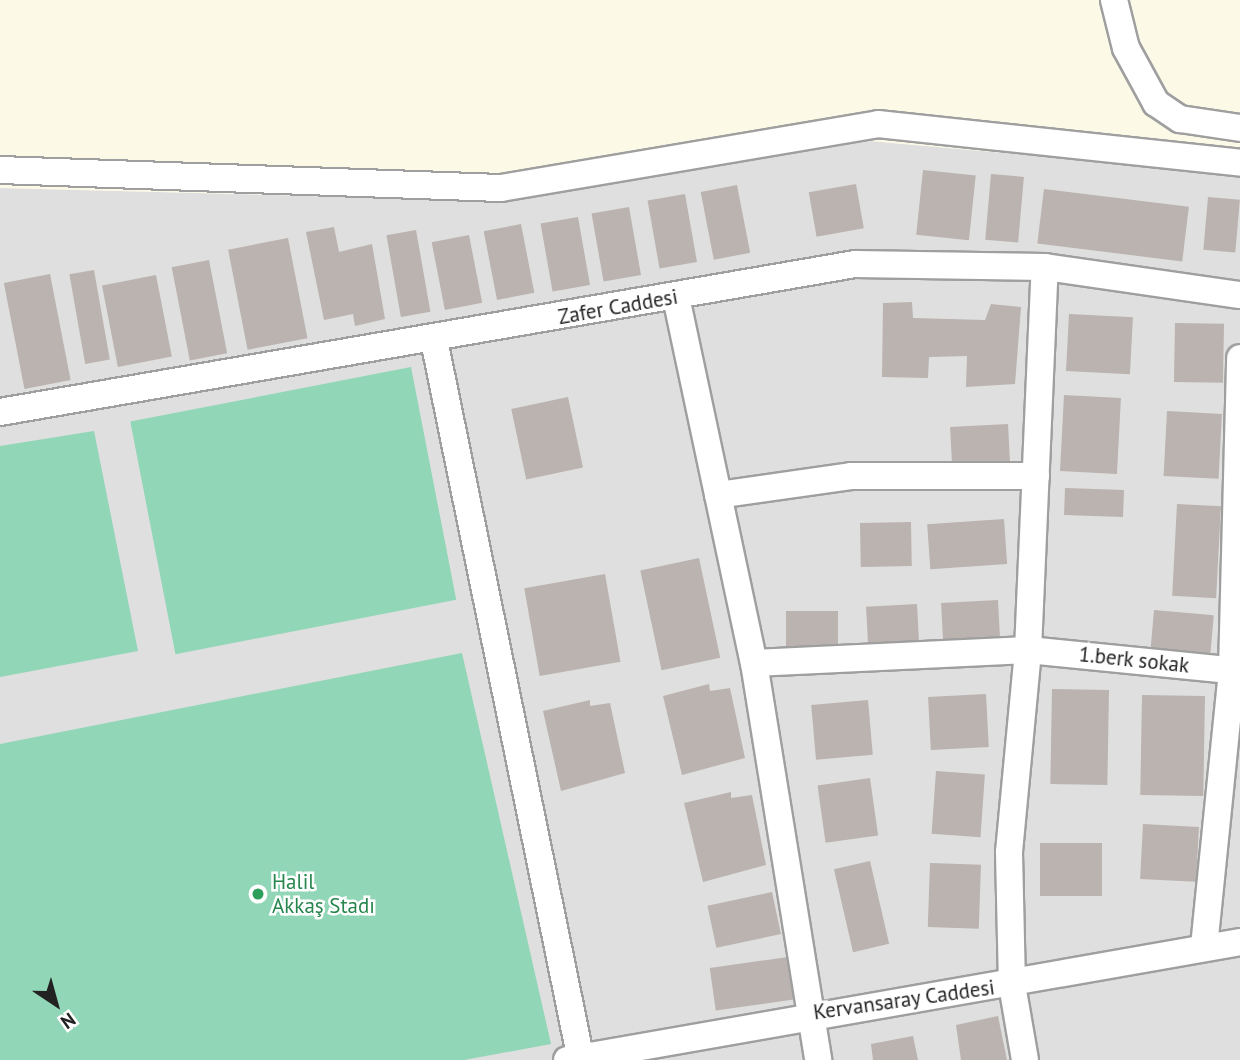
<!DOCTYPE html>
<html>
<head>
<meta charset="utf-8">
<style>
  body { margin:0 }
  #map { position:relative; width:1240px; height:1060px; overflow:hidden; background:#f1eee9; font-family:"PT Sans",sans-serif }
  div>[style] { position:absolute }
  .residential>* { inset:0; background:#dfdfdf }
  .education>* { inset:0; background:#fcfae7 }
  .pitch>* { inset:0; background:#91d6b6; transform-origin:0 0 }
  .building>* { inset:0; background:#bab3af; transform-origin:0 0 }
  .roads { filter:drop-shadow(2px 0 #9f9f9f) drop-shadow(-2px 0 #9f9f9f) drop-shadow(0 2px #9f9f9f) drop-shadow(0 -2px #9f9f9f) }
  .minor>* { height:26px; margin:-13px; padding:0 13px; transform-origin:13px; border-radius:13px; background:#fff }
  .dots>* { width:19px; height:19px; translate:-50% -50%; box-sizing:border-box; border:4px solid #fff; border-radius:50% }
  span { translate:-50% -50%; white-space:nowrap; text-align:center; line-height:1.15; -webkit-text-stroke:5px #fff; paint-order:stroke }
  .street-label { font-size:21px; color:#222 }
  .leisure-label { font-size:21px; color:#27864d }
  .left { translate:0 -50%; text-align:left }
  .north { position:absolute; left:21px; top:969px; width:70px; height:70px; -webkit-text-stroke:5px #fff; paint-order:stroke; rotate:144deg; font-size:19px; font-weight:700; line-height:28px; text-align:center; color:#222 }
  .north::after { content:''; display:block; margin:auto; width:24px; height:32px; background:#222; clip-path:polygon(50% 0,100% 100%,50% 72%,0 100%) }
</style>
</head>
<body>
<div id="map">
  <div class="residential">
    <div style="clip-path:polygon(870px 141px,1240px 174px,1240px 1060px,0 1060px,0 188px,504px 201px)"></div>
  </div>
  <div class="education">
    <div style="clip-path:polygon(0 0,1240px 0,1240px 174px,870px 141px,504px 201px,0 188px)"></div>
  </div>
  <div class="pitch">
    <div style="left:411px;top:367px;width:237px;height:286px;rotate:79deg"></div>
    <div style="clip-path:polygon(94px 431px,138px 651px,0 677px,0 446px)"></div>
    <div style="clip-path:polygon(462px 653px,551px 1044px,464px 1060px,0 1060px,0 744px)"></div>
  </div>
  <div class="building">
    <div style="left:923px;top:170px;width:53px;height:65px;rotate:6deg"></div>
    <div style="left:991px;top:174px;width:33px;height:66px;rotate:5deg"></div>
    <div style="left:856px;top:184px;width:45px;height:48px;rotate:80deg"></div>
    <div style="left:737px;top:185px;width:69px;height:37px;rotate:79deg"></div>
    <div style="left:1044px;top:189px;width:146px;height:55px;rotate:7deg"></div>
    <div style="left:685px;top:194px;width:69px;height:38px;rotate:80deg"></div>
    <div style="left:1208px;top:197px;width:32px;height:53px;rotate:5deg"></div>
    <div style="left:629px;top:207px;width:69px;height:38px;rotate:80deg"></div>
    <div style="left:578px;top:217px;width:69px;height:38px;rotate:80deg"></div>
    <div style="left:521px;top:224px;width:70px;height:38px;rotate:79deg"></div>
    <div style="clip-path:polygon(334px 227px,339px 252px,372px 244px,385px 319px,355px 326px,353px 314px,324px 320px,306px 232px)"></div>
    <div style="left:416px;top:230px;width:83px;height:30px;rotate:80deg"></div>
    <div style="left:469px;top:235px;width:69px;height:38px;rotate:79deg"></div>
    <div style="left:288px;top:238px;width:102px;height:61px;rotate:79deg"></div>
    <div style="left:209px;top:260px;width:95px;height:38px;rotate:79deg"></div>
    <div style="left:94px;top:270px;width:91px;height:25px;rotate:80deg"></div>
    <div style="left:50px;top:274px;width:108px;height:47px;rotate:79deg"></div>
    <div style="left:156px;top:275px;width:83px;height:55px;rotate:79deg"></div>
    <div style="clip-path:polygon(912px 302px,913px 318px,985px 320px,991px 304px,1021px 307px,1015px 384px,966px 387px,967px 356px,929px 357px,928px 378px,882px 377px,883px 303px)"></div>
    <div style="left:1069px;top:314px;width:64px;height:57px;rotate:3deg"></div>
    <div style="left:1175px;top:323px;width:49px;height:59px;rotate:1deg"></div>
    <div style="left:1064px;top:395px;width:57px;height:76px;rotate:3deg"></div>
    <div style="left:568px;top:397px;width:72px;height:58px;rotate:78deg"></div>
    <div style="left:1167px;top:411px;width:55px;height:65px;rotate:3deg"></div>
    <div style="left:1008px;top:424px;width:44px;height:58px;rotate:87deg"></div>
    <div style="left:1065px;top:488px;width:59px;height:27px;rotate:2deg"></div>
    <div style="left:1177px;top:504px;width:44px;height:92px;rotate:3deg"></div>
    <div style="left:1004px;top:519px;width:45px;height:77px;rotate:86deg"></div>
    <div style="left:911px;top:522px;width:44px;height:51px;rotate:89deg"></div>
    <div style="left:699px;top:558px;width:102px;height:60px;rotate:78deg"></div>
    <div style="left:605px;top:574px;width:89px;height:82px;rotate:80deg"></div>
    <div style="left:998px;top:600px;width:43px;height:57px;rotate:87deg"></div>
    <div style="left:917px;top:604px;width:45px;height:51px;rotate:87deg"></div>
    <div style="left:1154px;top:610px;width:60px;height:41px;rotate:5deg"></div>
    <div style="left:786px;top:611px;width:52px;height:43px"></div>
    <div style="clip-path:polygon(709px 684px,710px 691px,730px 688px,745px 758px,682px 775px,663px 696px)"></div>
    <div style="left:1052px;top:689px;width:57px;height:95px;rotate:1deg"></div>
    <div style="left:986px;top:694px;width:53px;height:58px;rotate:87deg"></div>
    <div style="left:1142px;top:695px;width:63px;height:100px;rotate:1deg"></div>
    <div style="clip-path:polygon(590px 700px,590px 706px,610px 703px,625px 773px,561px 791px,543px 711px)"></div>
    <div style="left:868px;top:700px;width:55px;height:57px;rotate:85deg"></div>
    <div style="left:936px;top:771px;width:49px;height:63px;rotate:4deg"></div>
    <div style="left:870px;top:778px;width:58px;height:53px;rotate:82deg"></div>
    <div style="clip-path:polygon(731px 792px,731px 798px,752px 795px,766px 865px,703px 882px,684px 803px)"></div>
    <div style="left:1143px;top:824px;width:56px;height:55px;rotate:3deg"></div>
    <div style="left:1040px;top:843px;width:62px;height:53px"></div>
    <div style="left:870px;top:861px;width:85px;height:37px;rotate:77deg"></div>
    <div style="left:930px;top:863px;width:51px;height:64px;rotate:2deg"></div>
    <div style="left:772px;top:892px;width:43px;height:66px;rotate:78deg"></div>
    <div style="left:788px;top:957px;width:43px;height:79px;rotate:82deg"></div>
    <div style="clip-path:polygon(998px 1016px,1007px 1060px,961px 1060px,956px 1025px)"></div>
    <div style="clip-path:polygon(913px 1036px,918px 1060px,873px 1060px,871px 1044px)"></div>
  </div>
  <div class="roads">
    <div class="minor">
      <div style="left:1114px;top:0;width:49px;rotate:76deg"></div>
      <div style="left:1126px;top:48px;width:63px;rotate:61.4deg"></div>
      <div style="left:1156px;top:103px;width:29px;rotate:34deg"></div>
      <div style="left:1180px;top:119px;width:61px;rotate:8.5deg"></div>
      <div style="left:0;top:170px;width:501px;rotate:2.06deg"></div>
      <div style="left:501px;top:188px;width:382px;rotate:-9.6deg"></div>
      <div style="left:878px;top:124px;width:364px;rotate:6.1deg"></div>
      <div style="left:676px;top:297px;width:374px;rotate:78deg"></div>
      <div style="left:754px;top:663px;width:402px;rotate:80.8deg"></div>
      <div style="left:434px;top:340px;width:735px;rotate:78.46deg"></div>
      <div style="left:0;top:412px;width:868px;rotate:-9.82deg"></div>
      <div style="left:855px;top:264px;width:190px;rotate:0.9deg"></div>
      <div style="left:1045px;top:267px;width:197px;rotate:8.2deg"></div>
      <div style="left:718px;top:495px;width:134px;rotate:-8.1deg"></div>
      <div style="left:851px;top:476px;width:185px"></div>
      <div style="left:754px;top:663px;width:274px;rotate:-2.7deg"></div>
      <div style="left:1028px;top:650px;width:213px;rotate:5.7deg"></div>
      <div style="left:1204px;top:947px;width:278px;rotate:-84.2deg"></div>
      <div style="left:1232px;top:670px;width:312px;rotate:-88.5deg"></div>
      <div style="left:567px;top:1060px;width:683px;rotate:-9.94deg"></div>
      <div style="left:1025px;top:1060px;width:76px;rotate:-99.8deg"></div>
      <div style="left:1012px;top:985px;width:133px;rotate:-91.3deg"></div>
      <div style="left:1009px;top:852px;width:203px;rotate:-84.6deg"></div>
      <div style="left:1028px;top:650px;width:383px;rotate:-87.5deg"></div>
    </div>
  </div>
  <div class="dots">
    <div style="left:258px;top:894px;background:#2e9e5b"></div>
  </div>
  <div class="street-label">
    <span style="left:618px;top:307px;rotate:-10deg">Zafer Caddesi</span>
    <span style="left:1134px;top:660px;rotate:6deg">1.berk sokak</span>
    <span style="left:904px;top:1000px;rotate:-8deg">Kervansaray Caddesi</span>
  </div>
  <div class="leisure-label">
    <span class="left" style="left:272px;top:894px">Halil<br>Akkaş Stadı</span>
  </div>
  <div class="north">N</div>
</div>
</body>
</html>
